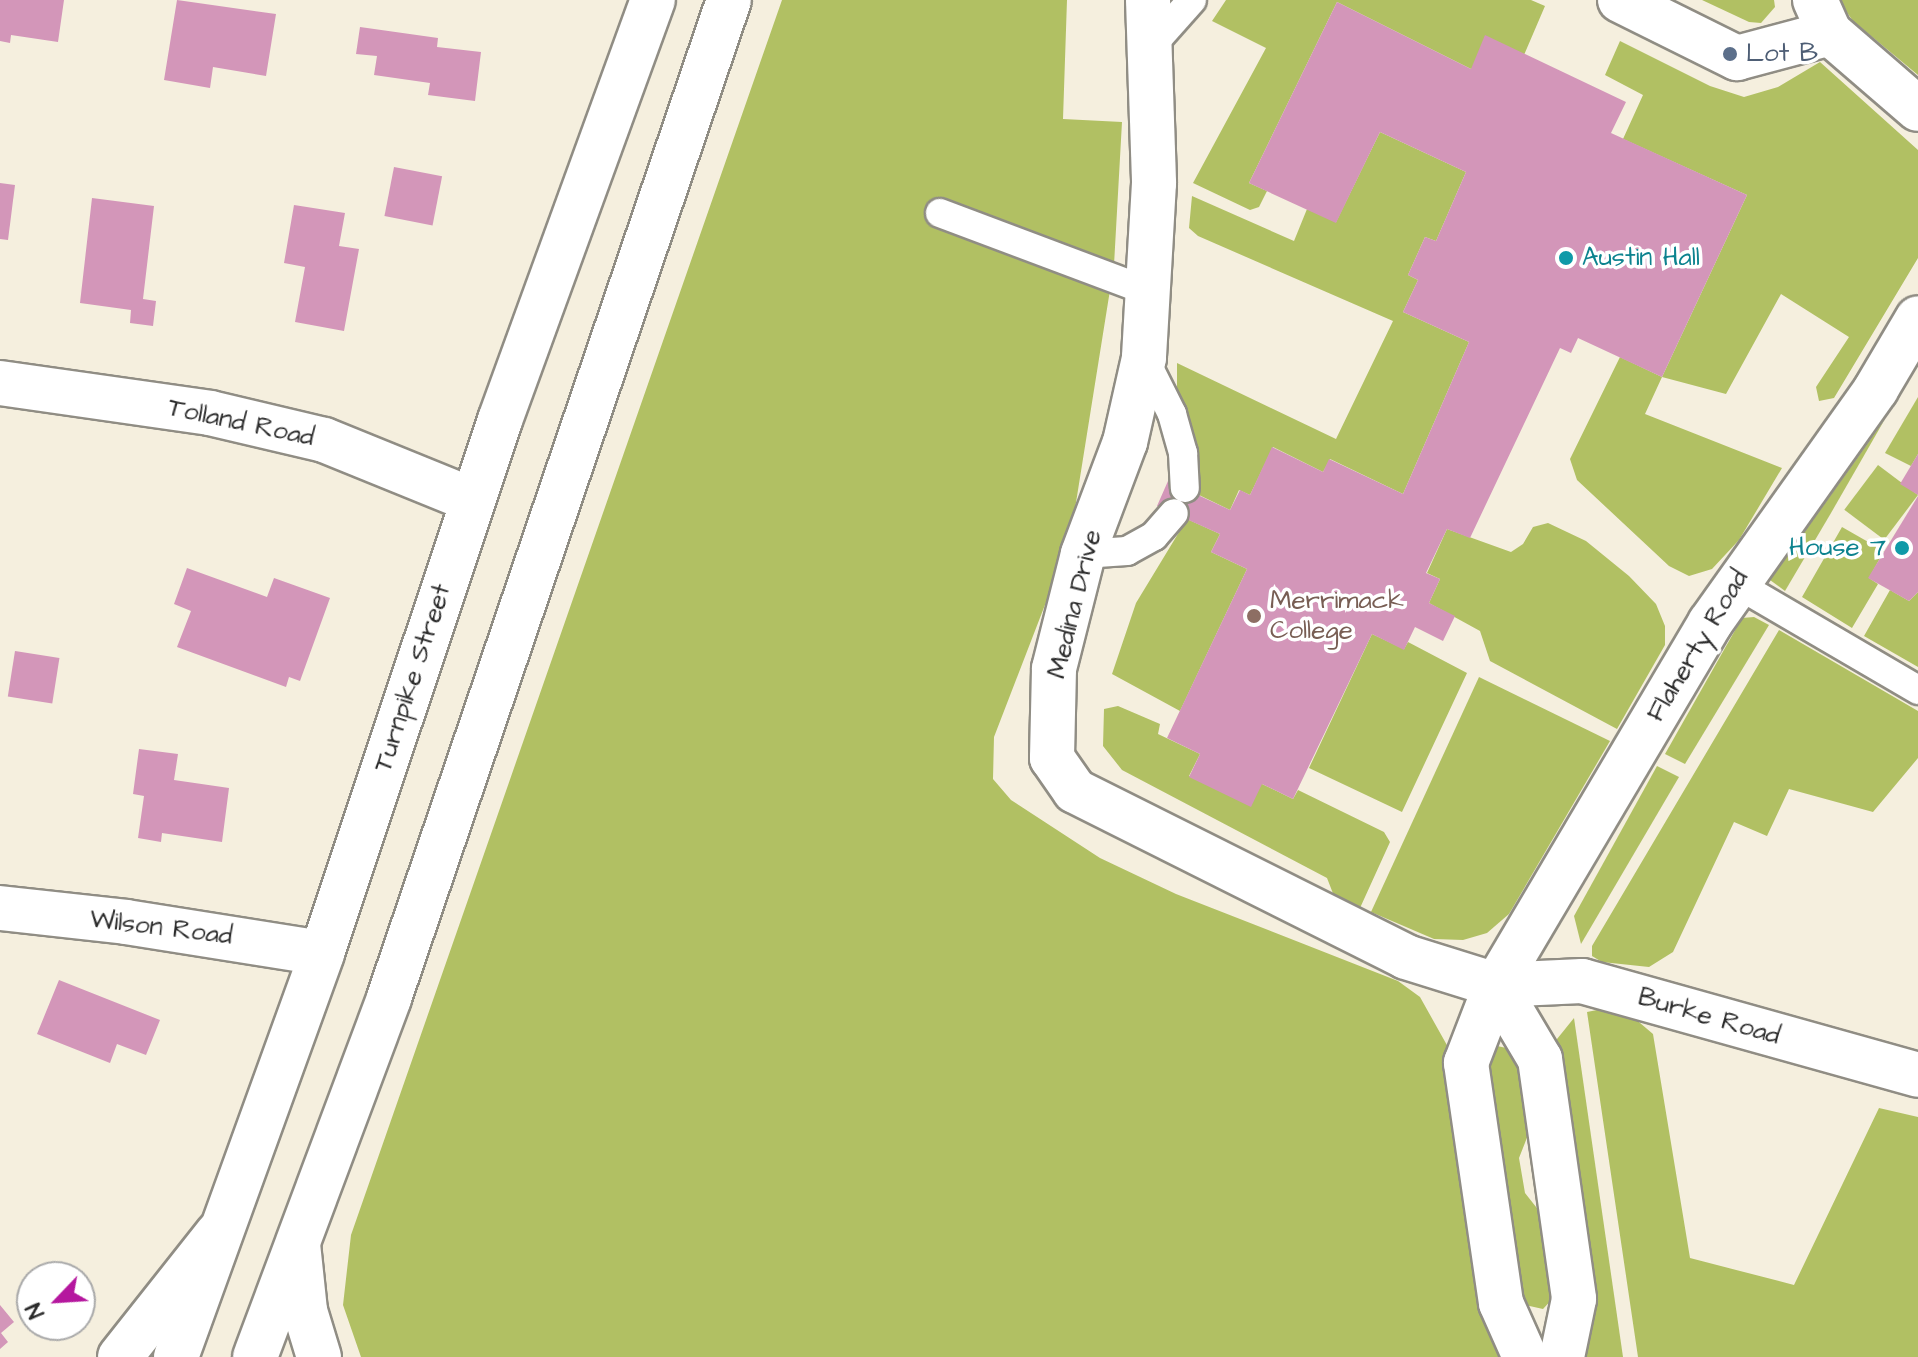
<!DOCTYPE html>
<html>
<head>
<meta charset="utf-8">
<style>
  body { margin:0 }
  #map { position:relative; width:1918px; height:1357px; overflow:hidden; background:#f5efde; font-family:"Architects Daughter",sans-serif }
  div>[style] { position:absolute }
  .green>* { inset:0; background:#b1c063; transform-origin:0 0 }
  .building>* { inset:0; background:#d396b9; transform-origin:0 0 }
  .roads { filter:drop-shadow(2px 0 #908d84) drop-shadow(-2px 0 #908d84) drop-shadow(0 2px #908d84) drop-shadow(0 -2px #908d84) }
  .lane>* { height:28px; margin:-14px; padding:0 14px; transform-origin:14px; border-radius:14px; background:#fff }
  .street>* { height:44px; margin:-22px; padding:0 22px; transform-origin:22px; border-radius:22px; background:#fff }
  .secondary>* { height:44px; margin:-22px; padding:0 22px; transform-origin:22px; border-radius:22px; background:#fff }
  .primary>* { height:44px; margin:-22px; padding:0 22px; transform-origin:22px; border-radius:22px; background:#fff }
  .highway>* { height:44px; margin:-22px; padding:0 22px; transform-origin:22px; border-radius:22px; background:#fff }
  .dots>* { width:22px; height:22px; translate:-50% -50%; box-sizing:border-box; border:4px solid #fff; border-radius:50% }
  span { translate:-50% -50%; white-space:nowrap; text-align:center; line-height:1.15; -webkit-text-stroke:7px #fff; paint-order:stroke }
  .service-label { font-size:26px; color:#4e5e75 }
  .left { translate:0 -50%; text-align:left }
  .culture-label { font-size:26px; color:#0d838f }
  .right { translate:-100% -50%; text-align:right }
  .street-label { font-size:26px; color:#2b2b2b }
  .education-label { font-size:26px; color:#785e54 }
  .north { position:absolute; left:16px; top:1261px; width:80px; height:80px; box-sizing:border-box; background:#fff; border:2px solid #aaa; border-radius:50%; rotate:245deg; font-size:22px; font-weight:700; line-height:32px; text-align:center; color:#2b2b2b }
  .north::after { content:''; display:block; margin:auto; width:28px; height:36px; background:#b5179e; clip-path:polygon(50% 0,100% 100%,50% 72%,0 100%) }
</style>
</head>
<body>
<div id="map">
  <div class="green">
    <div style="clip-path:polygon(782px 0,1067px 0,1063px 119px,1122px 122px,1114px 265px,1070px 540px,994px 737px,993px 779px,1011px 800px,1100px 858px,1176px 894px,1398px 981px,1420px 997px,1448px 1047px,1488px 1329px,1493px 1344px,1506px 1357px,361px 1357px,343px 1305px,351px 1235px)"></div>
    <div style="clip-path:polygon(1226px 0,1531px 0,1545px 6px,1524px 55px,1471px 69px,1337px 2px,1249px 183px,1267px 191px,1259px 207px,1250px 210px,1193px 183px,1266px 48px,1212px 21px)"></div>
    <div style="clip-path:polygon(1702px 0,1774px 0,1775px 7px,1761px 23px,1749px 22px)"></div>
    <div style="clip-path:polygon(1838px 0,1918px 0,1918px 75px,1853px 21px)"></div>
    <div style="clip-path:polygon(1620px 41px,1710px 86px,1744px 97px,1778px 87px,1820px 62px,1918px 150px,1918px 258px,1834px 398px,1819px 401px,1816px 387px,1849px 337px,1781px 294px,1726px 394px,1662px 377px,1645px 414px,1782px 468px,1739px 540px,1712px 569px,1689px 576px,1669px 566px,1577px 480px,1570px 459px,1620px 357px,1662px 377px,1747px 195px,1623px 139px,1643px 95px,1605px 75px)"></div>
    <div style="clip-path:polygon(1380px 132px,1466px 172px,1436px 241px,1425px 237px,1408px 275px,1418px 280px,1403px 312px,1469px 342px,1403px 494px,1330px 459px,1323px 472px,1273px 447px,1250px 495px,1239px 490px,1230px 510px,1199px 495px,1190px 427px,1177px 390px,1177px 363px,1336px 439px,1393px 321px,1198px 236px,1189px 228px,1192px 196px,1294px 241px,1307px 209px,1336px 222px)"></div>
    <div style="clip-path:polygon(1918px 397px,1918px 454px,1911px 466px,1885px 453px)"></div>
    <div style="clip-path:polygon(1885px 419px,1831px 513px,1785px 591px,1770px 580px)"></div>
    <div style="left:1878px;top:465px;width:50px;height:56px;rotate:37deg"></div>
    <div style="clip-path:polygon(1187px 519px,1220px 534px,1211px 552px,1247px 569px,1180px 711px,1112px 674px,1136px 603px)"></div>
    <div style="clip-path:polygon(1548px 523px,1586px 541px,1629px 576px,1656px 604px,1665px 626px,1665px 645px,1617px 729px,1490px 661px,1480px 631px,1429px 603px,1440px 579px,1427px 573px,1447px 529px,1511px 552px,1523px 544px,1533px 527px)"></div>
    <div style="clip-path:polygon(1842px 527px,1884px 551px,1869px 578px,1878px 584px,1852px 628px,1802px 597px)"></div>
    <div style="clip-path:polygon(1890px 590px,1909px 601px,1918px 592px,1918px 667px,1864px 636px)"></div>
    <div style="clip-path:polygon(1754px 617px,1769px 625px,1685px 764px,1665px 754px,1742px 618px)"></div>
    <div style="clip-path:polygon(1779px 630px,1918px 711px,1918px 758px,1873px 812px,1789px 789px,1767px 836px,1734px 822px,1673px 952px,1649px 967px,1602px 962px,1592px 956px,1592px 946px)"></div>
    <div style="clip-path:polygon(1372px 634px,1404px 649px,1408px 642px,1467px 673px,1402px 812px,1309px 768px)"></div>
    <div style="clip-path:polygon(1479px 677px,1610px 741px,1509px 914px,1487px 933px,1463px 940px,1434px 939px,1371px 912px)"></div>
    <div style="clip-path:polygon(1118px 706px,1160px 724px,1158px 734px,1200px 754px,1189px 776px,1262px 784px,1293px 799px,1298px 790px,1384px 832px,1390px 842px,1360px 908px,1334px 896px,1327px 878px,1122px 770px,1103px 746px,1104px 709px)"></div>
    <div style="clip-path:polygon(1657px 766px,1679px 777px,1581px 944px,1574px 916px)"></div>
    <div style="clip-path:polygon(1597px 1010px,1633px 1017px,1653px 1034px,1690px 1258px,1794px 1285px,1879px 1108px,1918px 1117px,1918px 1357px,1638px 1357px,1587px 1012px)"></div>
    <div style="clip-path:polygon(1574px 1018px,1623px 1357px,1578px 1357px,1554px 1055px,1557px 1039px)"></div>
    <div style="clip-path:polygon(1497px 1046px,1516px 1050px,1532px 1125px,1519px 1158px,1525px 1193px,1540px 1212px,1556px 1295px,1543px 1309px,1521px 1304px,1486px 1054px)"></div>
  </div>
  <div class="building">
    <div style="clip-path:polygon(0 0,64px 0,58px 42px,11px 35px,10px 43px,0 41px)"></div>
    <div style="clip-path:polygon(177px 0,276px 14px,266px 76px,213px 67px,210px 88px,164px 80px)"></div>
    <div style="clip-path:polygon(1337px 2px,1471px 69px,1485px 35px,1626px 102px,1611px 133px,1747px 195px,1662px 377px,1578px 338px,1571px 353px,1560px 348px,1470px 538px,1447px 529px,1426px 573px,1440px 579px,1429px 603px,1455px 616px,1443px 641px,1415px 627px,1404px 650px,1372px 634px,1293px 799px,1262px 784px,1251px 807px,1189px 777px,1200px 754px,1167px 738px,1247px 569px,1211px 552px,1220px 534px,1157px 506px,1168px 481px,1230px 510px,1240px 490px,1250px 495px,1272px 447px,1323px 472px,1329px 459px,1403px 494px,1469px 342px,1403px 312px,1418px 280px,1408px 275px,1425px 237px,1436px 241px,1466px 172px,1380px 132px,1336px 223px,1249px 183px)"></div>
    <div style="clip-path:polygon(360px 27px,438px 38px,437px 47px,481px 52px,475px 101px,428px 95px,430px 83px,374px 75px,377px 56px,356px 54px)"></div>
    <div style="left:394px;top:167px;width:49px;height:50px;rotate:11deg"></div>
    <div style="clip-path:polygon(0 183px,15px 185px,8px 240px,0 239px)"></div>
    <div style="clip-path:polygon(92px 198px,154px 206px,143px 299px,156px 301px,153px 326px,130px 323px,131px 310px,80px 303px)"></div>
    <div style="clip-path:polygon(294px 205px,345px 213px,339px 246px,359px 249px,344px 331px,295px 322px,305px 267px,284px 263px)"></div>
    <div style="clip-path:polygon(1918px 454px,1918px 495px,1900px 484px)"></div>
    <div style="clip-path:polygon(1918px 496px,1918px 592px,1909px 601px,1868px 578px)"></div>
    <div style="clip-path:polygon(187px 568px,267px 597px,274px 578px,330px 598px,300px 681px,289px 677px,286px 687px,177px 647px,191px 611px,174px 604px)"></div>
    <div style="left:15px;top:651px;width:45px;height:46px;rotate:9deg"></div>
    <div style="clip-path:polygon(139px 749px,178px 754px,174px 780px,229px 788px,222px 842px,162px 833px,161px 842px,138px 838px,144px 796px,133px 794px)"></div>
    <div style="clip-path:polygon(59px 980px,160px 1020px,146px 1055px,117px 1044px,110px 1063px,37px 1034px)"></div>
    <div style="clip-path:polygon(0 1305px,14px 1322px,1px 1333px,8px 1342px,0 1349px)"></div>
  </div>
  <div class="roads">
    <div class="lane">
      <div style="left:1152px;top:45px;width:60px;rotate:-48.4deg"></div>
      <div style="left:940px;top:213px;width:224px;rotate:20.6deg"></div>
      <div style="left:1144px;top:358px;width:63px;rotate:63.4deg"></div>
      <div style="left:1172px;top:414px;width:41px;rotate:74.2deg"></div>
      <div style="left:1183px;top:453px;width:35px;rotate:87deg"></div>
      <div style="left:1083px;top:554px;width:44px;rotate:-3.9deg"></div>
      <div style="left:1127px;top:551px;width:31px;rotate:-29deg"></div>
      <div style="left:1154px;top:536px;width:30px;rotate:-49deg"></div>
      <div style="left:1735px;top:583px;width:212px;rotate:30.3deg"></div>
    </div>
    <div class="street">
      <div style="left:1148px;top:0;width:183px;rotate:88.1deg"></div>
      <div style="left:1154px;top:183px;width:175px;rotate:93.3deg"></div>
      <div style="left:1144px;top:358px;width:86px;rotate:102.7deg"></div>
      <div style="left:1125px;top:442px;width:120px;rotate:110.6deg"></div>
      <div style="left:1083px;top:554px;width:119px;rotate:104.2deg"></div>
      <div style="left:1054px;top:669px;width:89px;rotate:91.3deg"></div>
      <div style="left:1052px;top:758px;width:40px;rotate:55.1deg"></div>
      <div style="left:1075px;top:791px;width:370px;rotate:26.6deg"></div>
      <div style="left:1406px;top:957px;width:94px;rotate:17.3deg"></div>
      <div style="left:1496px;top:985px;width:86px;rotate:-2.7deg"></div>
      <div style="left:1582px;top:981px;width:349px;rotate:15.6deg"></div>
      <div style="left:1620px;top:0;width:131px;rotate:26.4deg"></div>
      <div style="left:1737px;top:58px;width:96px;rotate:-15deg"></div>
      <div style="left:1815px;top:0;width:36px;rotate:66deg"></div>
      <div style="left:1830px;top:33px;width:116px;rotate:40.8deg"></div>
      <div style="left:0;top:383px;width:212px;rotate:8.1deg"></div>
      <div style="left:210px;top:413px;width:117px;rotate:13.3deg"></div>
      <div style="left:324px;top:440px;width:160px;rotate:22.1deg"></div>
      <div style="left:0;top:908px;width:127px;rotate:6.3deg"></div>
      <div style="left:126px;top:922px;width:198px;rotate:9deg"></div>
      <div style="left:1496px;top:985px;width:86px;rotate:59.3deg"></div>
      <div style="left:1540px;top:1059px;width:242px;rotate:81.9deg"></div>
      <div style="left:1574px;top:1299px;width:59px;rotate:101.7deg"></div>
      <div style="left:1525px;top:1357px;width:59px;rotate:-114deg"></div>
      <div style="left:1501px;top:1303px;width:243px;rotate:-98.3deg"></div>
      <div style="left:1466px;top:1063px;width:84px;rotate:-69deg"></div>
      <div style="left:1496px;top:985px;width:421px;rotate:-59.4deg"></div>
      <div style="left:1710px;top:623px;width:287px;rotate:-54.6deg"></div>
      <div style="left:1876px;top:389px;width:82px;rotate:-59.4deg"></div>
    </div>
    <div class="secondary">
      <div style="left:298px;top:1244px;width:67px;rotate:84deg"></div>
      <div style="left:305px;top:1311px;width:48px;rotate:73.1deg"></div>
    </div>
    <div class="primary">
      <div style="left:120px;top:1357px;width:157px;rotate:-51.7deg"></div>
    </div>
    <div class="highway">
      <div style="left:176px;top:1357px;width:430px;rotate:-70.1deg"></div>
      <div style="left:322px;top:953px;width:562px;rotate:-71.53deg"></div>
      <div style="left:500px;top:420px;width:447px;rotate:-70deg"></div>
      <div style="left:255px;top:1357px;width:383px;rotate:-69.5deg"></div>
      <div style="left:389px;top:998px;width:1054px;rotate:-71.19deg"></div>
    </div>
  </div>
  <div class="dots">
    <div style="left:1730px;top:54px;background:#5c6f8a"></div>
    <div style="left:1566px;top:258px;background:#0f9aa8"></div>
    <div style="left:1902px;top:548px;background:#0f9aa8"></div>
    <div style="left:1254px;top:616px;background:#8d6e63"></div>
  </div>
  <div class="service-label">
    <span class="left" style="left:1746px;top:54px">Lot B</span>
  </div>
  <div class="culture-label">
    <span class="left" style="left:1582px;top:258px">Austin Hall</span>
    <span class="right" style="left:1886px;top:548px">House 7</span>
  </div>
  <div class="street-label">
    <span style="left:241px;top:423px;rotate:12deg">Tolland Road</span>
    <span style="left:1075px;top:604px;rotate:-76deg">Medina Drive</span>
    <span style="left:1698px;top:646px;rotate:-59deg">Flaherty Road</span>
    <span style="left:413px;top:678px;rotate:-72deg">Turnpike Street</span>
    <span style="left:161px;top:928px;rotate:7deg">Wilson Road</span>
    <span style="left:1709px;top:1017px;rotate:16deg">Burke Road</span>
  </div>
  <div class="education-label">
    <span class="left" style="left:1270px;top:616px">Merrimack<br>College</span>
  </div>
  <div class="north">N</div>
</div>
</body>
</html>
